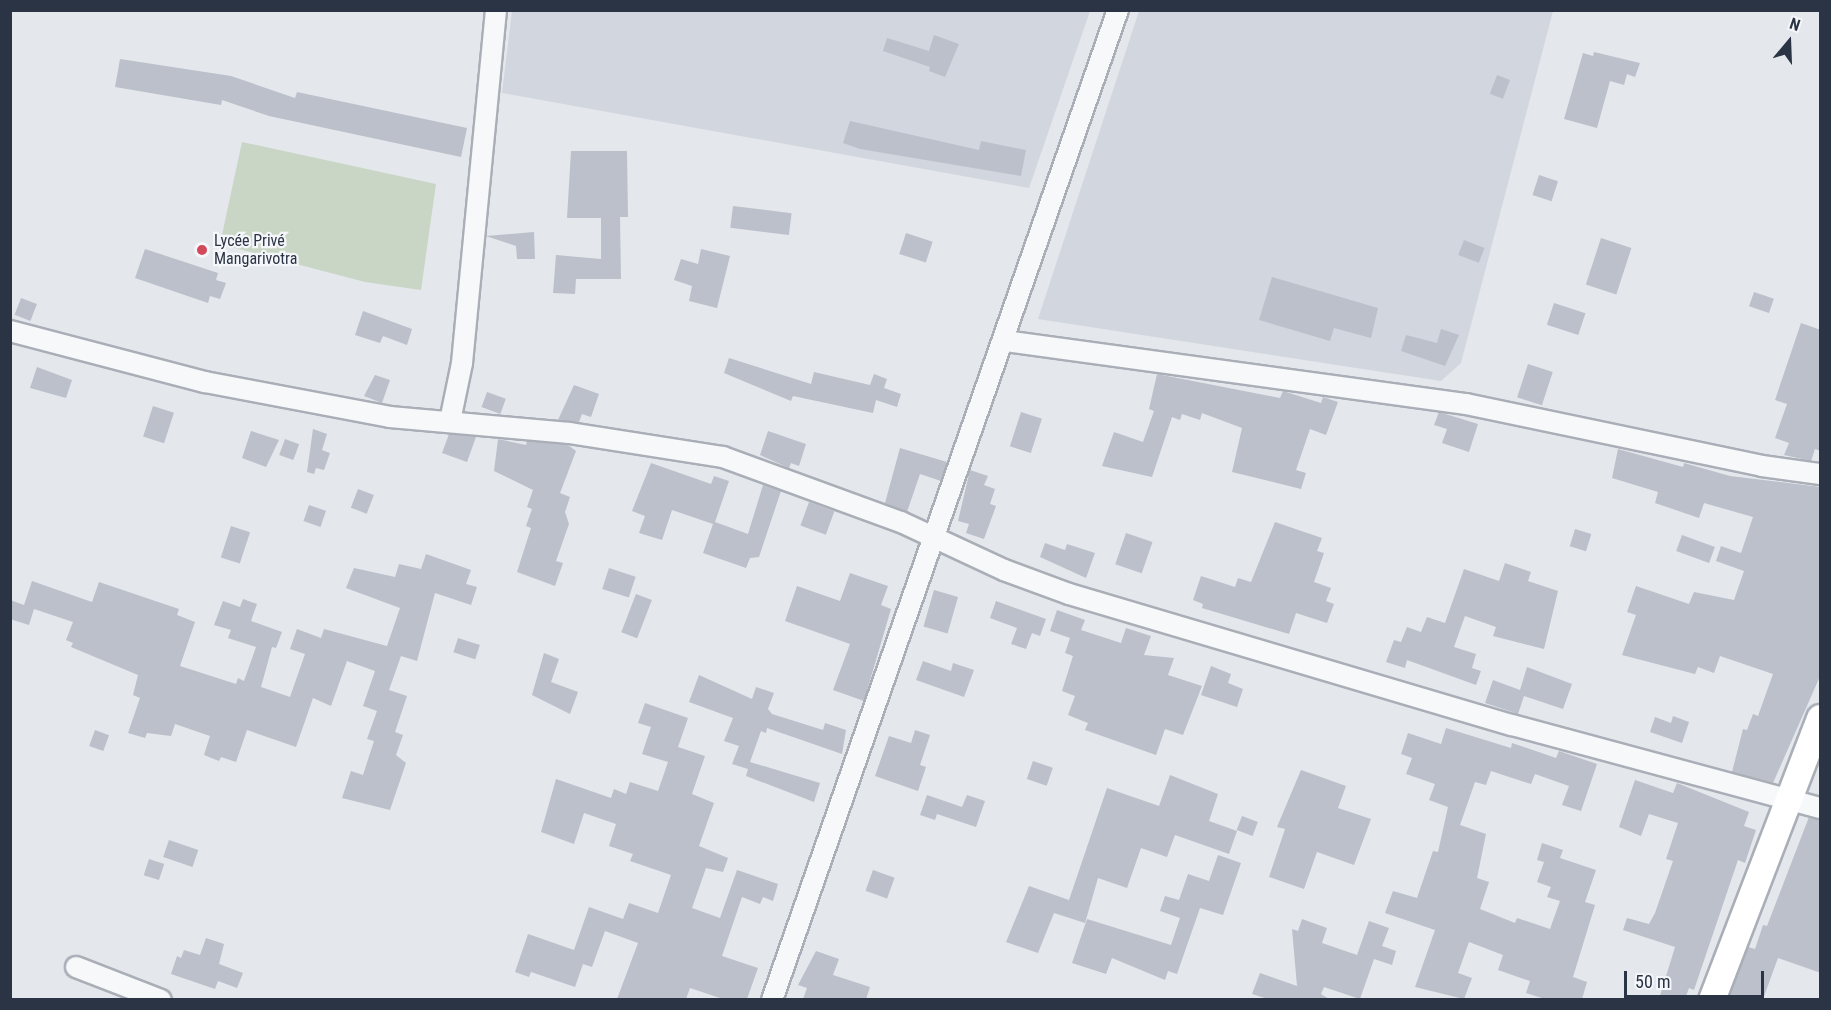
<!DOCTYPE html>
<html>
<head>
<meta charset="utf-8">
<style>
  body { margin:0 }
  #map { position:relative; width:1831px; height:1010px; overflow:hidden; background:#e4e7ec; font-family:"Roboto Condensed",sans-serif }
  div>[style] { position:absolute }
  .built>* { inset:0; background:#d2d6de }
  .green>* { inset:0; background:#c9d6c5 }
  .building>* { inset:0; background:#bbc0ca; transform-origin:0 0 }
  .roads { filter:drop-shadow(2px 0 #a9aeb7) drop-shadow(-2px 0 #a9aeb7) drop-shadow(0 2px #a9aeb7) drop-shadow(0 -2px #a9aeb7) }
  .minor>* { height:20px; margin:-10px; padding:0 10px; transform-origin:10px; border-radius:10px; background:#f7f8fa }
  .major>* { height:26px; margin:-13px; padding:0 13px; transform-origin:13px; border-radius:13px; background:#fff }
  .dots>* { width:16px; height:16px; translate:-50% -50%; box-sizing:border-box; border:3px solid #f4f6f9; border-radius:50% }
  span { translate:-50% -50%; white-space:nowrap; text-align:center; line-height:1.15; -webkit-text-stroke:4.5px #f4f6f9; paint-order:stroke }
  .poi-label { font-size:16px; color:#2b3445 }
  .left { translate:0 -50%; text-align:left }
  .frame { position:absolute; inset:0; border:12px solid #2b3445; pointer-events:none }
  .north { position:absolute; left:1759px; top:12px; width:60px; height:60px; -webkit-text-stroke:4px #f4f6f9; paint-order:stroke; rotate:19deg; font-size:16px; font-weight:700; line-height:24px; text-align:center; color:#2b3445 }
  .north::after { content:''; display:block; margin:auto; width:21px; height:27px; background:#2b3445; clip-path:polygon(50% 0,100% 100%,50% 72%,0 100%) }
  .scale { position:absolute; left:1624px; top:971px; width:140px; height:27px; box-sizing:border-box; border:3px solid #2b3445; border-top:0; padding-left:8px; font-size:18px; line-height:21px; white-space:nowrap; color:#2b3445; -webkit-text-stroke:4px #f4f6f9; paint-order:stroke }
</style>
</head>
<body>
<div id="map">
  <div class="built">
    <div style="clip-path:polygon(512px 11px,1090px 11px,1029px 188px,502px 93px)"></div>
    <div style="clip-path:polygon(1139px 11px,1553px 11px,1461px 363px,1441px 381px,1038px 319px)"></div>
  </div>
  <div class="green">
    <div style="clip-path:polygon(242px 142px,436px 184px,421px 290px,365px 282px,220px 244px)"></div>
  </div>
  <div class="building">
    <div style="clip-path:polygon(934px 35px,959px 44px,945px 77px,929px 71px,930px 67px,883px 51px,887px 38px,929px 51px)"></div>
    <div style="clip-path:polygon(1594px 52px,1640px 63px,1635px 77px,1627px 74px,1624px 85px,1610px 81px,1597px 128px,1564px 119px,1583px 53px,1593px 56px)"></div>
    <div style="clip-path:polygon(120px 59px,231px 76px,295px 98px,297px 92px,467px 128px,461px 157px,269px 116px,222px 100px,221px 105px,115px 87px)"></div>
    <div style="left:1497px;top:75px;width:14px;height:20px;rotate:21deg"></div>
    <div style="clip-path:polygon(850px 121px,979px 150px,981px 141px,1026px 150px,1021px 176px,860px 149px,843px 143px)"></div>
    <div style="clip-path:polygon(571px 151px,627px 151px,628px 217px,620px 217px,621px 279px,576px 279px,575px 294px,553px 293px,556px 255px,601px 259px,601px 218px,567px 218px)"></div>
    <div style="left:1539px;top:175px;width:20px;height:21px;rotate:18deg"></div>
    <div style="left:733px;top:206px;width:59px;height:22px;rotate:7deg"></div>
    <div style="clip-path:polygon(534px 232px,535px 259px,517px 259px,516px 246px,486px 236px)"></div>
    <div style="left:906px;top:233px;width:28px;height:22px;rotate:18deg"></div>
    <div style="left:1601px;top:238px;width:32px;height:49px;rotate:18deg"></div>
    <div style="left:1464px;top:240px;width:22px;height:16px;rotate:21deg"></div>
    <div style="clip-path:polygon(145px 249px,218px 273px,216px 280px,226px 283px,220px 299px,210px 296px,208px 303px,135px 278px)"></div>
    <div style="clip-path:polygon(701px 249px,730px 256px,717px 308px,689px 301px,692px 286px,674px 280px,681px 259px,698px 264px)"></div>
    <div style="clip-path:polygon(1272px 277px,1378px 308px,1371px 338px,1334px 328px,1330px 341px,1259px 320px)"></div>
    <div style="left:1754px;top:292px;width:21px;height:15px;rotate:19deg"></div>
    <div style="left:21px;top:298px;width:17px;height:18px;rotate:21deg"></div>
    <div style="left:1554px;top:303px;width:33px;height:23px;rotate:18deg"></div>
    <div style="clip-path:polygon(363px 311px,412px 329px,407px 345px,383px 336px,380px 343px,355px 335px)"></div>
    <div style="clip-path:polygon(1801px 323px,1821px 330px,1821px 451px,1815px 449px,1811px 461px,1784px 455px,1789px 443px,1775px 438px,1787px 404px,1775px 400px)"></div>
    <div style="clip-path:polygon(1441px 329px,1459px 335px,1445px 366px,1401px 351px,1406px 335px,1437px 343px)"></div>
    <div style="clip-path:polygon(729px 358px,811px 384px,814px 372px,870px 385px,874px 374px,887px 379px,884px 388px,901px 394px,897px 407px,876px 400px,873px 413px,793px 396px,791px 401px,724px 373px)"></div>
    <div style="left:1528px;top:364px;width:26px;height:35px;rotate:18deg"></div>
    <div style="clip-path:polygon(37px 367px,72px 380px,66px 398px,30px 388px)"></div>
    <div style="clip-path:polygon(1157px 374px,1280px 398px,1283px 391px,1321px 403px,1323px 397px,1338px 402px,1326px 435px,1310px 429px,1296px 470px,1306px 473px,1301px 489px,1232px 472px,1242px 428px,1202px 413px,1200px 420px,1182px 414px,1180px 420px,1172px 417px,1152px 477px,1102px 466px,1114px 432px,1143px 442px,1154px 411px,1149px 409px)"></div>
    <div style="clip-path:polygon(375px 375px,390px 380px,382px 403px,364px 396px)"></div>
    <div style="clip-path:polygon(574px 385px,599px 394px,591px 417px,582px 414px,579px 422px,558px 420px)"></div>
    <div style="left:487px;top:392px;width:20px;height:16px;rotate:20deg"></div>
    <div style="left:153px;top:406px;width:22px;height:32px;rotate:18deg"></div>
    <div style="left:1021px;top:412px;width:22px;height:36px;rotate:18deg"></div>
    <div style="clip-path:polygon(1439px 412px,1478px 424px,1469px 452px,1442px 443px,1447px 429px,1434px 425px)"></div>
    <div style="clip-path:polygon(313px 429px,327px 434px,322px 450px,330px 453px,324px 470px,316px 468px,314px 474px,307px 472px)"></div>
    <div style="clip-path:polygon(251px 431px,279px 440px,266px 467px,242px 458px)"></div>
    <div style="clip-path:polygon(768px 431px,806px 444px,799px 466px,791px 463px,789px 468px,760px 455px)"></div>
    <div style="clip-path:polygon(449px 434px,476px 437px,467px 462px,442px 453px)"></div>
    <div style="left:285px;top:439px;width:15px;height:17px;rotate:20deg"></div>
    <div style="clip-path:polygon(498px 439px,526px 445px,527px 441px,568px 445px,576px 451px,560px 493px,570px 497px,565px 512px,569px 524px,556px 561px,563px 563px,555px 586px,517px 572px,531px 528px,526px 526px,532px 509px,527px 507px,533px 490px,494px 471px)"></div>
    <div style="clip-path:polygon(900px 448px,947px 462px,941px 481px,920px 474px,907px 512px,885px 503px)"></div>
    <div style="clip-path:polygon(1618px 449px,1683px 467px,1684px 463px,1730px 476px,1821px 487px,1821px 674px,1773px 783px,1732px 772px,1743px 729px,1747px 730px,1753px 714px,1758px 716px,1773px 674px,1720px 656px,1714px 673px,1698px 667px,1695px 674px,1622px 655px,1636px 615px,1627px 612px,1636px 586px,1689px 604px,1694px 592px,1734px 600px,1744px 571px,1716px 561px,1721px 546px,1741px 553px,1753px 517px,1704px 503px,1699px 518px,1655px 503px,1658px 492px,1612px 478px)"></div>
    <div style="clip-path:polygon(651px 463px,711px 484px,714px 476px,729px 481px,715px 522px,748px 534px,763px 485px,781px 491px,759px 557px,750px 558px,746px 568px,703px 553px,713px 524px,672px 510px,662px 540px,639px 533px,645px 516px,632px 511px)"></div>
    <div style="clip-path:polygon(970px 470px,988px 476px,984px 485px,995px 489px,990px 504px,996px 506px,984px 539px,966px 533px,969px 524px,958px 521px)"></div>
    <div style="left:358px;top:489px;width:17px;height:20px;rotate:21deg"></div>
    <div style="left:809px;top:502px;width:27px;height:25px;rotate:20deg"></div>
    <div style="left:309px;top:505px;width:18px;height:17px;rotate:19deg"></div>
    <div style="clip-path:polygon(1275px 522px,1322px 538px,1317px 551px,1324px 553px,1314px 582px,1331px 588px,1326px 601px,1334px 604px,1327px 623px,1296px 613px,1289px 634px,1202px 608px,1203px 604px,1193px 600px,1201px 576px,1235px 587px,1238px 578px,1251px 582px)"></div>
    <div style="left:231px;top:526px;width:20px;height:33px;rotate:18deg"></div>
    <div style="left:1575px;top:529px;width:17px;height:18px;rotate:17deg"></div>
    <div style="left:1126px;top:533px;width:28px;height:33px;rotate:19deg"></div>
    <div style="left:1682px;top:535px;width:35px;height:17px;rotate:20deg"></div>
    <div style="clip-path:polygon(1045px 543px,1065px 550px,1067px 544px,1095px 553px,1086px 578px,1040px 557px)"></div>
    <div style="clip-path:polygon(426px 554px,471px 570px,466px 584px,477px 587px,471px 605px,435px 593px,417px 661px,401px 656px,389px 690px,407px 696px,395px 732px,403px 735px,396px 755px,406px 763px,390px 810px,342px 798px,351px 771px,363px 775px,374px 741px,367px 739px,377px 711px,363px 706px,375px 671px,347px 661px,331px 706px,313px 698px,296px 747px,247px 730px,236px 762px,221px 757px,219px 761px,204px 755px,210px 736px,175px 724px,171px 736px,147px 733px,145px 738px,128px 733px,140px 698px,133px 695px,138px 675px,71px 647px,73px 643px,66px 640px,73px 622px,34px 609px,29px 625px,10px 619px,10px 600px,24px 605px,32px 581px,92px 602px,99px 582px,179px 609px,177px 615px,195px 622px,180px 666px,236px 684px,238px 678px,244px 681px,256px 647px,228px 638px,231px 630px,214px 625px,223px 601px,240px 607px,243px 599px,257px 604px,251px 621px,282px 632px,276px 648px,272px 647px,261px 687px,290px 697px,305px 654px,290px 649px,297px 629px,321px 638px,324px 629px,387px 646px,400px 608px,346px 588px,354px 568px,395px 577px,399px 564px,421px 569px)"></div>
    <div style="clip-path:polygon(1505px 563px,1531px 572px,1528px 581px,1558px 591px,1544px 649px,1493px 636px,1496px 627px,1465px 616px,1454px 647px,1476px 654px,1472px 668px,1481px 671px,1476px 685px,1407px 660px,1405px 668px,1386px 662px,1394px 640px,1401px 642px,1407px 627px,1421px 632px,1427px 617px,1445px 623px,1464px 569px,1499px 581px)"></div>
    <div style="left:609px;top:568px;width:28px;height:22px;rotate:18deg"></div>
    <div style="clip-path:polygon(850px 573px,888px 586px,881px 605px,891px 609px,864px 701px,833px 690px,850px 644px,785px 621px,797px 586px,840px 601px)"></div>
    <div style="left:934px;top:590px;width:25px;height:38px;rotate:16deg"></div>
    <div style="left:636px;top:594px;width:17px;height:41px;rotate:21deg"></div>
    <div style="clip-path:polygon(996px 601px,1046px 619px,1040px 636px,1032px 633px,1026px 649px,1011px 644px,1017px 628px,990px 618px)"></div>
    <div style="clip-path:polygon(1057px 610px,1085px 620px,1081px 630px,1121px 643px,1126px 628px,1151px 636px,1144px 655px,1174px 658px,1168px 675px,1202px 686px,1183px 735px,1165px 729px,1156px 755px,1085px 730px,1088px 723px,1068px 715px,1075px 696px,1062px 691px,1073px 656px,1065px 653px,1070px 638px,1050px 631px)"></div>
    <div style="left:458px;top:638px;width:23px;height:15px;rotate:18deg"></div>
    <div style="clip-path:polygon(544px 653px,559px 659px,551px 682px,578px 692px,570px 714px,532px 695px)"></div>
    <div style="clip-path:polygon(923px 661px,951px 671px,953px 663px,974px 670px,964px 697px,916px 680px)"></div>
    <div style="clip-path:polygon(1211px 666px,1231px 674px,1228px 683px,1243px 689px,1237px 707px,1201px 695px)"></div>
    <div style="clip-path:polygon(1527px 667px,1572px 684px,1563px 709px,1524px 696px,1518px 714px,1485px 703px,1493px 680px,1520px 690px)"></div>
    <div style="clip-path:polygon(699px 675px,752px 699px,756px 687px,774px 693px,768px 709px,772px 714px,823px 730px,825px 723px,846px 730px,842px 754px,767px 728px,766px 733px,761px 731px,750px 762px,820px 783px,814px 802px,746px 776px,749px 765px,748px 769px,732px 764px,739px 746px,724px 741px,733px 718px,689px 702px)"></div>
    <div style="clip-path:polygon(645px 703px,688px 718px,678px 747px,705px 756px,692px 794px,714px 803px,699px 846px,728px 858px,723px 872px,706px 868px,692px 908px,720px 918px,737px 870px,778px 884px,773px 901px,763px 897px,760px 904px,742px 897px,722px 956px,758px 968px,747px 999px,723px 999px,690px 988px,686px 999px,617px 999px,638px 943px,605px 931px,592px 967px,583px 964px,575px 987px,531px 972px,529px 977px,515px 972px,528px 934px,574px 950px,589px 907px,623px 919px,629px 903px,658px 913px,671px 875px,630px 861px,633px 854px,609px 846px,616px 824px,584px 813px,574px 844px,541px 832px,556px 779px,611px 798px,614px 789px,626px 794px,630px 782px,658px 791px,668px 762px,642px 754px,651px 727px,638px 723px)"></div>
    <div style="clip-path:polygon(1673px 716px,1689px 722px,1682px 743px,1650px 732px,1655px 717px,1671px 723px)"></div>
    <div style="clip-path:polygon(1446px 728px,1511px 748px,1512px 743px,1556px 758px,1559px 751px,1597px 764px,1581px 811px,1562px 805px,1569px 786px,1535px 774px,1531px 784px,1491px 771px,1486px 785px,1475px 782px,1460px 825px,1486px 834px,1477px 878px,1489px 882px,1480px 909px,1515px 923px,1517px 918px,1550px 929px,1560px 901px,1547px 897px,1551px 887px,1537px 882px,1544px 862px,1537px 860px,1542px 843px,1563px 850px,1560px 858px,1596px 870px,1585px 902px,1595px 905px,1573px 977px,1587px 982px,1582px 999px,1545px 999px,1526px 993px,1530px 981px,1498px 970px,1503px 955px,1469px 942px,1458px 973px,1472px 978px,1464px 999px,1415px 987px,1435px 930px,1385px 913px,1393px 891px,1417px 898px,1433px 851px,1438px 852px,1448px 807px,1429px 800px,1435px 784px,1406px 774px,1412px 758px,1401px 754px,1408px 733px,1441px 744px)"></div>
    <div style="left:95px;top:730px;width:15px;height:17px;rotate:20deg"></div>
    <div style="clip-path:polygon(915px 730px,930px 735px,920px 765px,926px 767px,918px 791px,875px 776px,889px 736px,911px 743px)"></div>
    <div style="left:1033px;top:761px;width:21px;height:19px;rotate:19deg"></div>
    <div style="clip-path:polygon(1301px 770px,1346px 786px,1338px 808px,1371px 819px,1354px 865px,1317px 852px,1304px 889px,1269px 877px,1285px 829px,1277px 827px)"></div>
    <div style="clip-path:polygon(1170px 775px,1218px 794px,1209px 821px,1237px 831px,1229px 854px,1175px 835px,1167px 857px,1141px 848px,1127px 888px,1098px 878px,1085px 923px,1054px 913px,1038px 953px,1006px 942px,1029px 886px,1069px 900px,1107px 788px,1159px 806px)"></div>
    <div style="clip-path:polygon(1635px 780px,1673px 793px,1677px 783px,1749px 812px,1744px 826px,1756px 830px,1745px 863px,1738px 860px,1694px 990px,1689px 988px,1685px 999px,1659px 999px,1675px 947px,1623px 930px,1627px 918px,1649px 924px,1655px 913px,1673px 861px,1666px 859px,1678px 823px,1649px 814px,1641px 836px,1619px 827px)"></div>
    <div style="clip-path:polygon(927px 795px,962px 807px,967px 795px,985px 801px,976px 827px,937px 814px,935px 820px,920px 815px)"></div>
    <div style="left:1242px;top:816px;width:17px;height:15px;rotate:21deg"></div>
    <div style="clip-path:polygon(1809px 817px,1821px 820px,1821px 973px,1778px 958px,1763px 999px,1728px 999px,1748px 947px,1755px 949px,1763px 925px,1767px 926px)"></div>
    <div style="left:169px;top:840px;width:31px;height:18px;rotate:19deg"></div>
    <div style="clip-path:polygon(1218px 855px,1241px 863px,1223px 915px,1200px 908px,1177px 974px,1168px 971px,1165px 980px,1112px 958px,1106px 974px,1072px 963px,1087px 919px,1171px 945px,1180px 918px,1160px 911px,1165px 896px,1179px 900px,1188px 874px,1209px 881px)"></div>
    <div style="left:149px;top:859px;width:16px;height:17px;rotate:18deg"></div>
    <div style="left:873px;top:870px;width:23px;height:22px;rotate:20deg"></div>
    <div style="clip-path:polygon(1302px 919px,1327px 928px,1322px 943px,1357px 955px,1369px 921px,1389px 928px,1382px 946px,1396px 951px,1392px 965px,1374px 959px,1360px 999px,1324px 987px,1321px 994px,1329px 999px,1268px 999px,1252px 994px,1260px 973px,1297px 986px,1292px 929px,1298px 931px)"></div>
    <div style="clip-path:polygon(206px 938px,224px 944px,219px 964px,243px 973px,237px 988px,218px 981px,215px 989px,171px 974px,177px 956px,181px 958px,184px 950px,200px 955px)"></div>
    <div style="clip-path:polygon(816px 951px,839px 959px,833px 975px,870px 987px,866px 999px,803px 999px,807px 988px,798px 985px)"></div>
  </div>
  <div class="roads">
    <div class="minor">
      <div style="left:10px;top:331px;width:202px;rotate:14.7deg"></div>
      <div style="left:205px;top:382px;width:188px;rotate:10.7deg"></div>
      <div style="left:390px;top:417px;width:180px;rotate:5.1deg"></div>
      <div style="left:569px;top:433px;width:156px;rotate:8.9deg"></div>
      <div style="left:723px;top:457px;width:189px;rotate:20.1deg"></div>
      <div style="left:901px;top:522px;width:114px;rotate:25deg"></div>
      <div style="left:1004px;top:570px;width:69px;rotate:20.3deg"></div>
      <div style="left:1069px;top:594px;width:462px;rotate:16.5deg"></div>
      <div style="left:1512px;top:725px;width:319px;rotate:15.1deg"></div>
      <div style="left:1005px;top:341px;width:465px;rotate:7.8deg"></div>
      <div style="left:1466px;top:404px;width:302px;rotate:11.8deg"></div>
      <div style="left:1762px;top:466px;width:59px;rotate:7.9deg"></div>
      <div style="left:450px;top:421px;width:59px;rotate:-78.3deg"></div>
      <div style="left:462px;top:363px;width:355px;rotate:-84.5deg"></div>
      <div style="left:76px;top:967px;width:91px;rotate:21.2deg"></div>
      <div style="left:772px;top:1000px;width:1049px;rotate:-70.74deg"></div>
    </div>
    <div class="major">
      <div style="left:1712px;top:1000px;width:302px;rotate:-69deg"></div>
    </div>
  </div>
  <div class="dots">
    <div style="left:202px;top:250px;background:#d1495b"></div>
  </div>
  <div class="poi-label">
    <span class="left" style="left:214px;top:250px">Lycée Privé<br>Mangarivotra</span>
  </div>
  <div class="frame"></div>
  <div class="north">N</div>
  <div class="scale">50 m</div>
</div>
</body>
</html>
